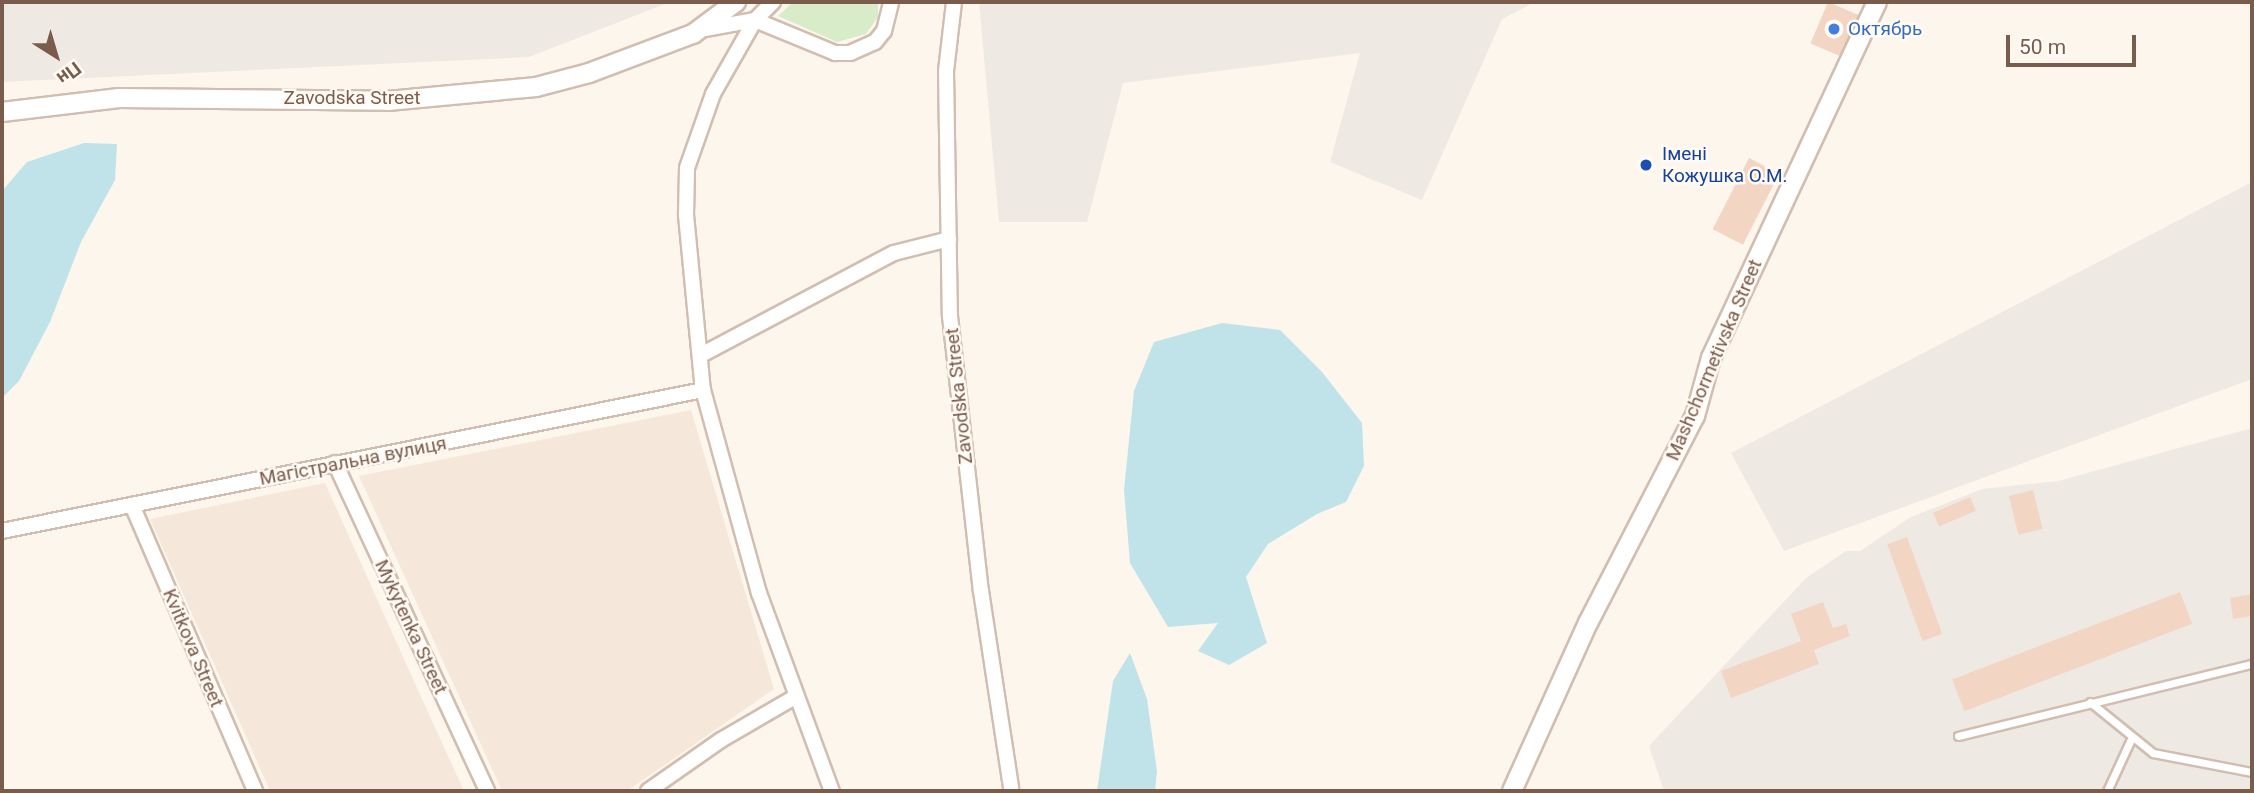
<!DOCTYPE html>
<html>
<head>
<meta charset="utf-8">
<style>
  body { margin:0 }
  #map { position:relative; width:2254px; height:793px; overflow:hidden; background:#fdf6ec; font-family:Roboto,sans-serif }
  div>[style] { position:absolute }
  .residential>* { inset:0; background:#f5e8da }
  .industrial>* { inset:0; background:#efe9e4 }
  .green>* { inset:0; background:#d8ecc9 }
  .water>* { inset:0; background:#bfe3e8 }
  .building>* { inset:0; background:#f3d5c3; transform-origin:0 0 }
  .roads { filter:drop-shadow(2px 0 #d1beb0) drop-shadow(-2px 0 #d1beb0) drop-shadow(0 2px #d1beb0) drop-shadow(0 -2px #d1beb0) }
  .service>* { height:7px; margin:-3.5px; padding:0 3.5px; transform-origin:3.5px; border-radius:3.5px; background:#fff }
  .minor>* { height:14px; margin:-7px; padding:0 7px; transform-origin:7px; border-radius:7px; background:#fff }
  .tertiary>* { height:18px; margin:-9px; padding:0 9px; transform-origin:9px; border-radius:9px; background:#fff }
  .dots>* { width:19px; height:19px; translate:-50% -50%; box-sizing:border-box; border:4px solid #fffaf3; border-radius:50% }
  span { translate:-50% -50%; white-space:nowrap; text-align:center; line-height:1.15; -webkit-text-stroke:5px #fffaf3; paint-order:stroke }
  .shop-label { font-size:19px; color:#366cbe }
  .left { translate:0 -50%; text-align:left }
  .street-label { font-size:19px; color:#7a5c4d }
  .transit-label { font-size:19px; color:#164399 }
  .frame { position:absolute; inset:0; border:4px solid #7a5c4d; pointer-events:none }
  .north { position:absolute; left:21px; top:21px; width:70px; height:70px; -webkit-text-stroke:5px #fffaf3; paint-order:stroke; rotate:143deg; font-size:19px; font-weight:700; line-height:28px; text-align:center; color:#7a5c4d }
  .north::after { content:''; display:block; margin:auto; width:24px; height:32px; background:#7a5c4d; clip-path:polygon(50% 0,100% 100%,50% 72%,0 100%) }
  .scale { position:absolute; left:2006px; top:35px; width:130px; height:32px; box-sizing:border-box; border:4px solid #7a5c4d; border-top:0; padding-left:9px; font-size:21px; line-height:24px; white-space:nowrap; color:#7a5c4d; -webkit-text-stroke:5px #fffaf3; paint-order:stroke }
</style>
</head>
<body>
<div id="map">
  <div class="residential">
    <div style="clip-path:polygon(691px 410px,774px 689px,627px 791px,502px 791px,359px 476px)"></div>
    <div style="clip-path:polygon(325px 483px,417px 688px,464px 791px,270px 791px,150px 519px)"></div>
  </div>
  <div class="industrial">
    <div style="clip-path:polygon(2px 2px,670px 2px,529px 57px,2px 82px)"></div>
    <div style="clip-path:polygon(979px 2px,1535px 2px,1502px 19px,1422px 200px,1330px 162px,1360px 53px,1123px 83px,1087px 222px,999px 222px)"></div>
    <div style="clip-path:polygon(2252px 182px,2252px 379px,1784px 551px,1731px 453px)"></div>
    <div style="clip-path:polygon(2252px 428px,2252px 791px,1664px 791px,1649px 746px,1806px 578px,1846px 551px,1860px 551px,1911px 517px,1982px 489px,2058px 481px)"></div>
  </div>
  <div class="green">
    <div style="clip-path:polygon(793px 2px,878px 2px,878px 17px,866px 34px,837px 42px,778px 16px)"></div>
  </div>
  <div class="water">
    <div style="clip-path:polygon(84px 143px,117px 144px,115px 180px,81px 242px,50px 322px,19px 381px,2px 398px,2px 191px,27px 162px)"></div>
    <div style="clip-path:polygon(1222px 323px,1280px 330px,1322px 372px,1362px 423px,1364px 466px,1346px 502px,1317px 514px,1268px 544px,1246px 577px,1267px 643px,1229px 665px,1198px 651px,1218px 623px,1168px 627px,1130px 563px,1124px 490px,1134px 391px,1154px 342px)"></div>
    <div style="clip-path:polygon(1130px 653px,1147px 699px,1157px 771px,1155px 791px,1097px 791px,1113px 681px)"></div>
  </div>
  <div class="building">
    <div style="left:1828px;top:2px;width:34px;height:45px;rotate:23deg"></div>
    <div style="left:1749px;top:158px;width:34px;height:80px;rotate:27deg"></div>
    <div style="left:2033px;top:490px;width:40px;height:25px;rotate:76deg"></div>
    <div style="left:1970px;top:497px;width:15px;height:40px;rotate:67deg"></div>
    <div style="left:1907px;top:537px;width:103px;height:21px;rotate:70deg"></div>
    <div style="left:2180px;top:592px;width:34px;height:244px;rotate:69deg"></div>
    <div style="clip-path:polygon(2252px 594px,2252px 616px,2233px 619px,2230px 598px)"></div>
    <div style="clip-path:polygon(1823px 602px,1833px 628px,1846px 624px,1850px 636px,1814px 650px,1819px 664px,1731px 698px,1721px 671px,1801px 641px,1791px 614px)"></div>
  </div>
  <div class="roads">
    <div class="service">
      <div style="left:2090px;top:702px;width:81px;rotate:39deg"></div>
      <div style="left:2153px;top:753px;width:101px;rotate:10.9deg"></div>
      <div style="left:1958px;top:736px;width:303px;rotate:-13.8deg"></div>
      <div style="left:2107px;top:791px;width:57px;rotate:-65.2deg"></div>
    </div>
    <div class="minor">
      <div style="left:773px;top:2px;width:25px;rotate:135deg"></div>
      <div style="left:755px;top:20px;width:85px;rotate:119.6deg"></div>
      <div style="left:713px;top:94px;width:78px;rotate:109.4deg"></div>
      <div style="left:687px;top:168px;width:47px;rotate:91.2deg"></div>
      <div style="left:686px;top:215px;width:176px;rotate:84.5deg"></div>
      <div style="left:703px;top:390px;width:211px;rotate:74.6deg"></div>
      <div style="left:759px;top:593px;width:211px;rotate:69.8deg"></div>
      <div style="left:954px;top:2px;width:69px;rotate:96.6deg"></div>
      <div style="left:946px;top:71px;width:245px;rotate:89.1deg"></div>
      <div style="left:950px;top:316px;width:277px;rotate:83.6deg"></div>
      <div style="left:981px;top:591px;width:199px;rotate:81.3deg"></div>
      <div style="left:705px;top:29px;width:51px;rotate:-10.2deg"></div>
      <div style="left:755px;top:20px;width:87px;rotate:22.4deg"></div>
      <div style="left:835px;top:53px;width:15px"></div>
      <div style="left:850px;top:53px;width:27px;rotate:-24deg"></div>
      <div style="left:875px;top:42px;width:14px;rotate:-51deg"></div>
      <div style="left:884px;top:31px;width:30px;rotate:-76deg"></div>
      <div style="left:701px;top:355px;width:218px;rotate:-27.9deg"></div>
      <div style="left:894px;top:253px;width:57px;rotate:-14.3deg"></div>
      <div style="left:335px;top:463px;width:362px;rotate:65.1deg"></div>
      <div style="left:132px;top:505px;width:311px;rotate:66.7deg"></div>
      <div style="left:2px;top:531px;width:715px;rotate:-11.37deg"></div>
      <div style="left:648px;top:791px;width:89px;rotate:-34.9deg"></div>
      <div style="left:721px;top:740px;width:86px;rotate:-30.2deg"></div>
    </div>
    <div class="tertiary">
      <div style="left:2px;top:112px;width:118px;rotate:-6.8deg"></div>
      <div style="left:119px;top:98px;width:269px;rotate:0.6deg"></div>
      <div style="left:388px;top:101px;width:149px;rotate:-5.4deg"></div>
      <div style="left:536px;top:87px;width:55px;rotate:-14.8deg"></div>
      <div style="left:589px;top:73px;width:111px;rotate:-20.6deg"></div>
      <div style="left:693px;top:34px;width:54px;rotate:-36.7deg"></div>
      <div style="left:1512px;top:791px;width:184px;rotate:-65.7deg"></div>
      <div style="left:1588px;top:623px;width:233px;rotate:-62.7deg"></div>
      <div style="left:1695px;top:416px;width:60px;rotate:-74.6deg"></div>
      <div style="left:1711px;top:358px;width:393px;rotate:-65deg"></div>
    </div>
  </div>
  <div class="dots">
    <div style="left:1834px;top:29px;background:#3f7fe0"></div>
    <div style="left:1646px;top:165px;background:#1a4fb4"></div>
  </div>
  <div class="shop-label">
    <span class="left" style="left:1848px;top:29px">Октябрь</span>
  </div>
  <div class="street-label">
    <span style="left:352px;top:98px">Zavodska Street</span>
    <span style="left:1714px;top:360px;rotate:-67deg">Mashchormetivska Street</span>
    <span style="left:959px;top:396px;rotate:-96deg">Zavodska Street</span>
    <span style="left:353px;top:461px;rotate:-11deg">Магістральна вулиця</span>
    <span style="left:411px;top:627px;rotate:65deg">Mykytenka Street</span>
    <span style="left:193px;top:648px;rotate:67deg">Kvitkova Street</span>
  </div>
  <div class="transit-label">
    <span class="left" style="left:1662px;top:165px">Імені<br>Кожушка О.М.</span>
  </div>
  <div class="frame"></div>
  <div class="north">Пн</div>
  <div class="scale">50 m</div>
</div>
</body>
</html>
